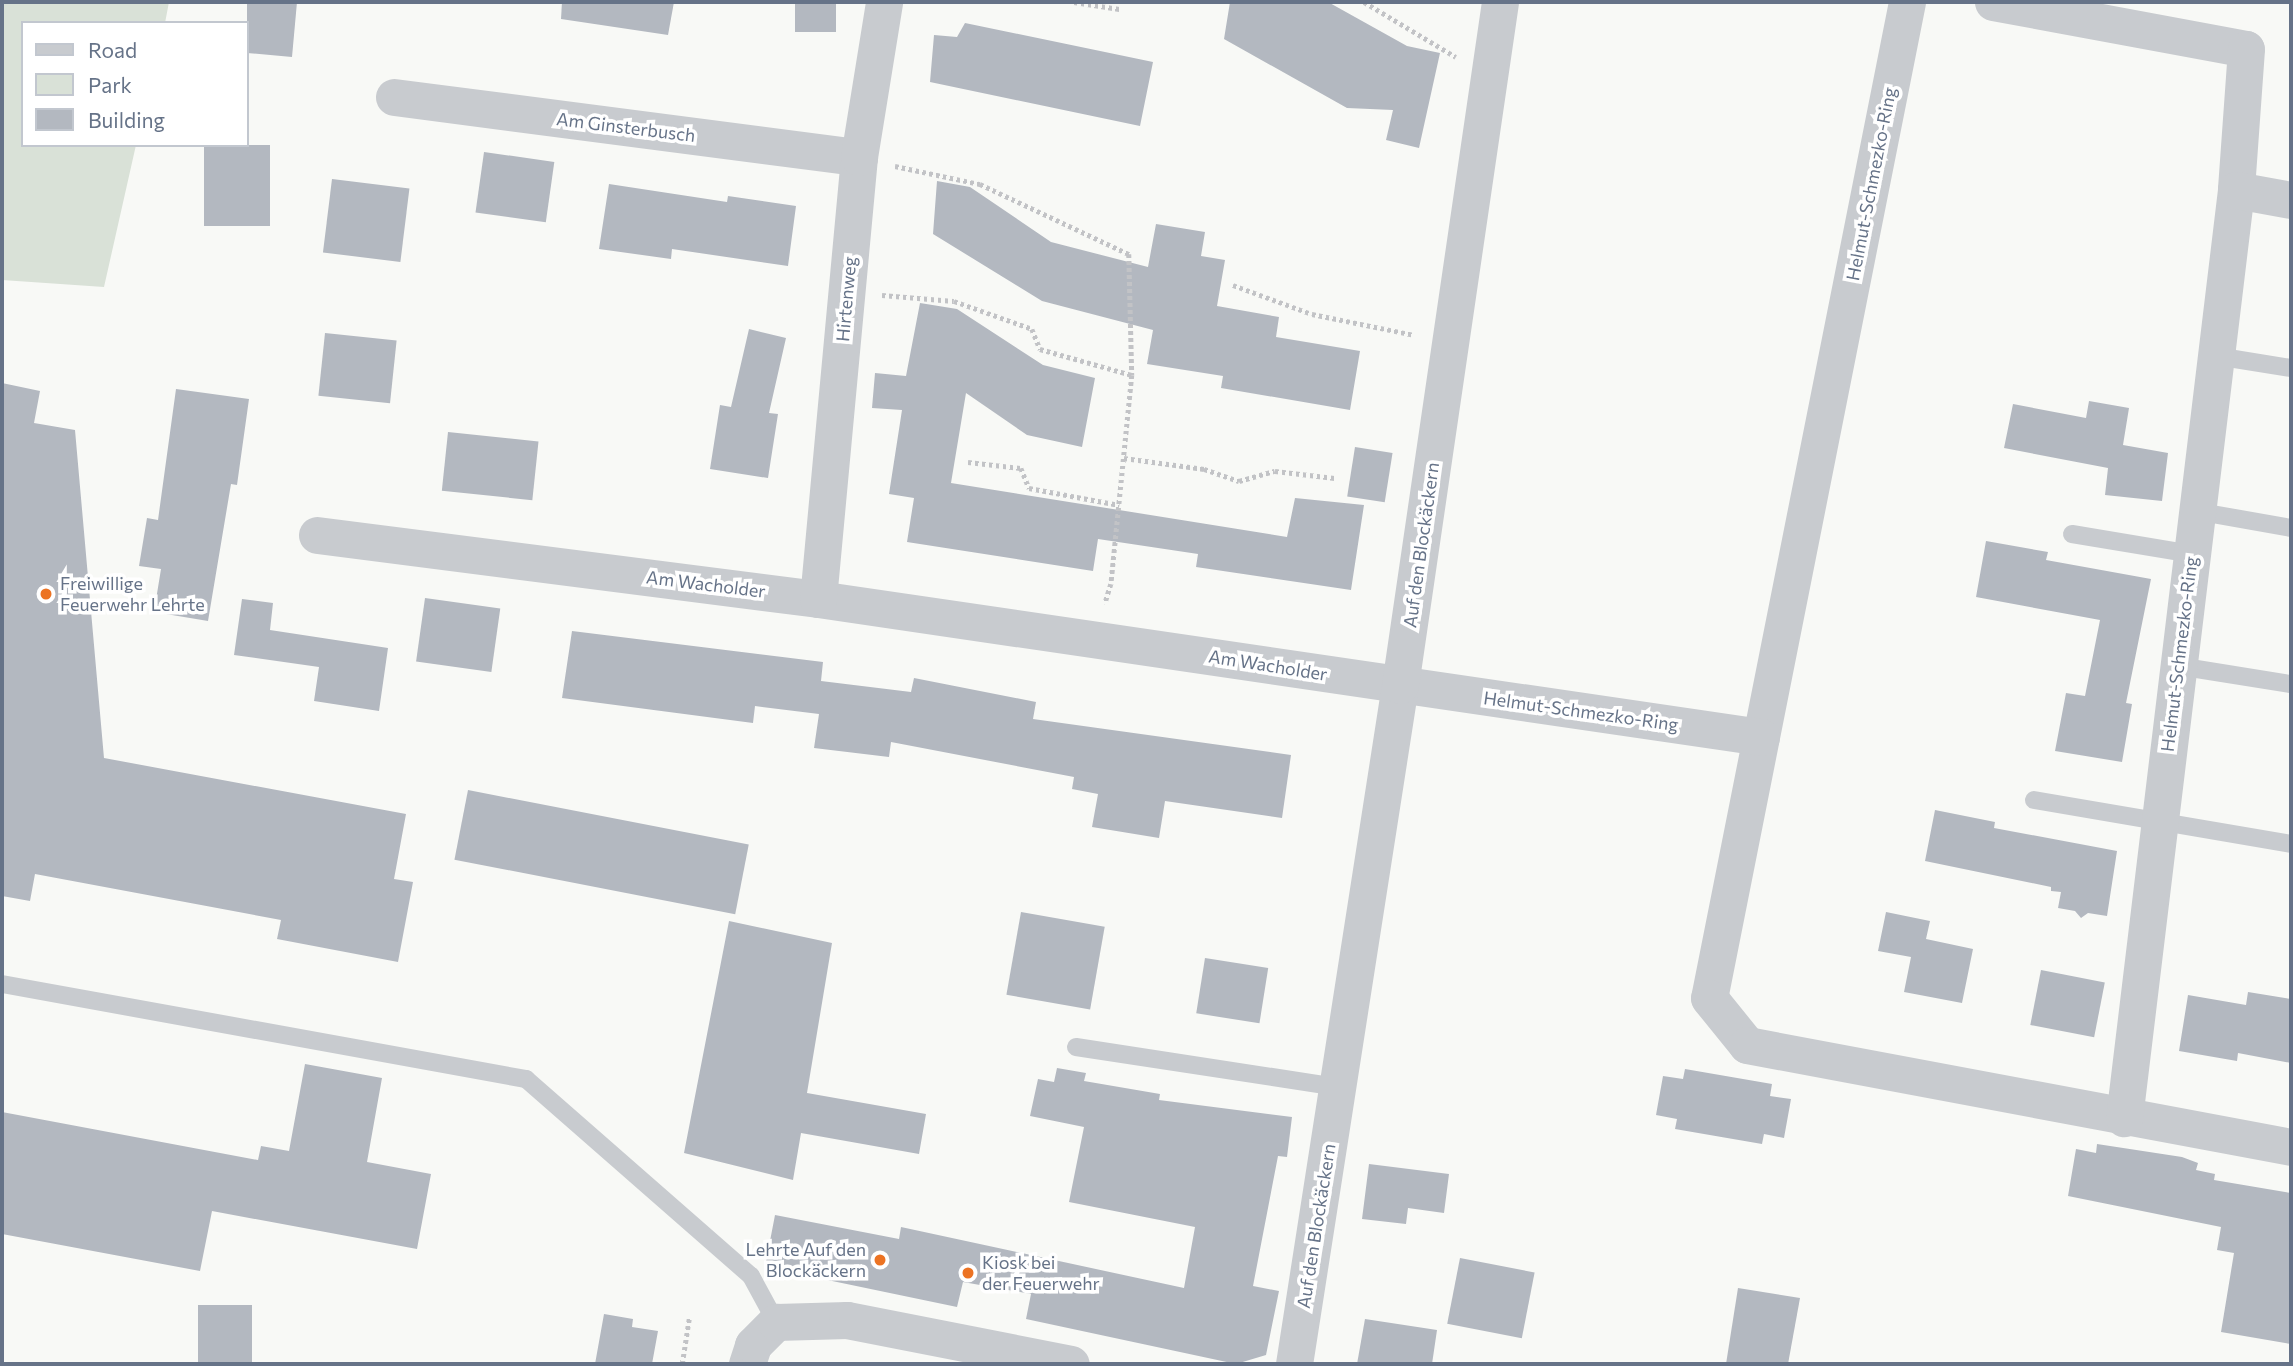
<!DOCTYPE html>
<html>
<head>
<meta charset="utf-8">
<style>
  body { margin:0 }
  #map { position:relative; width:2293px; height:1366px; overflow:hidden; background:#f8f9f6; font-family:Commissioner,sans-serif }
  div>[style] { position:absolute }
  .green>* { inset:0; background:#d9e1d7 }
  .building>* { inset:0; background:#b3b8c0; transform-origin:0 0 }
  .path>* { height:4.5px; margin-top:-2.25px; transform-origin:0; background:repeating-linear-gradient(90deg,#c2c3c6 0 3.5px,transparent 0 7px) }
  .lane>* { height:18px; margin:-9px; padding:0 9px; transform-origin:9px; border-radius:9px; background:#c8cbcf }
  .street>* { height:37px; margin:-18.5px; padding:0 18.5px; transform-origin:18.5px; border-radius:18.5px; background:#c8cbcf }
  .dots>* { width:19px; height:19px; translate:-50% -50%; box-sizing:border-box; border:4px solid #fff; border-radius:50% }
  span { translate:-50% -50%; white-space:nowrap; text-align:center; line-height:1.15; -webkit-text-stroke:7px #fff; paint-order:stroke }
  .street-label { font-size:18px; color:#667388 }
  .poi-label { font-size:18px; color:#667388 }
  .left { translate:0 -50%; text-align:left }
  .right { translate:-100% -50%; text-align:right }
  .frame { position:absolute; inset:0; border:4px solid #667388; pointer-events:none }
  .legend { position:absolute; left:21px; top:21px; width:228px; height:126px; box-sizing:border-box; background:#fff; border:2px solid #c2c7cf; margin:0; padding:9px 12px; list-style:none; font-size:21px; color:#667388 }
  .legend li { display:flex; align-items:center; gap:14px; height:35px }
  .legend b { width:35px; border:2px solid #c2c7cf }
</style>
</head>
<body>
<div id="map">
  <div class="green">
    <div style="clip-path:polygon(2px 2px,169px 2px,165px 23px,23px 23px,23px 145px,136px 145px,104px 287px,2px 280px)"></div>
  </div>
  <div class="building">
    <div style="clip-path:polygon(247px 2px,297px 2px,292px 57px,247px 53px)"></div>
    <div style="clip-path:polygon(562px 2px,674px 2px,668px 35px,561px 19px)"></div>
    <div style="left:795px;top:2px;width:41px;height:30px"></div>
    <div style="clip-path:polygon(1230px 2px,1328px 2px,1407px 46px,1440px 53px,1419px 148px,1386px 140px,1393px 110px,1347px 108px,1224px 39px)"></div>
    <div style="clip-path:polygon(965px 23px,1153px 62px,1140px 126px,930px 82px,934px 35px,957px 37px)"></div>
    <div style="left:204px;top:145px;width:66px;height:81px"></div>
    <div style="left:484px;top:152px;width:71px;height:61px;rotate:8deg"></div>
    <div style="left:332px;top:179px;width:78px;height:74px;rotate:7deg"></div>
    <div style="clip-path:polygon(937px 181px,970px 187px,1051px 242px,1148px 267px,1156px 224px,1205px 232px,1201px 256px,1225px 260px,1217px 306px,1279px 317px,1276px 337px,1360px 351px,1350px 410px,1221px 388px,1223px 376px,1147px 364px,1153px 330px,1042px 301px,933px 234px)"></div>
    <div style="clip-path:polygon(609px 184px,727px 202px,728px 196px,796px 206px,788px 266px,672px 249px,671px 259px,599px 249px)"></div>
    <div style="clip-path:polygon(920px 303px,957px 309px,1043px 365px,1095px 378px,1082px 447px,1027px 435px,966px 393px,951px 483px,1287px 537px,1295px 498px,1364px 505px,1351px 590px,1196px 567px,1198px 554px,1098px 539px,1093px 571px,907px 542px,914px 498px,889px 494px,902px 410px,872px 408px,875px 373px,906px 376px)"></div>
    <div style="clip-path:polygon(749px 329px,786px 338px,769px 413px,778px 414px,768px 478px,710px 469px,720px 405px,731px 407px)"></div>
    <div style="left:325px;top:333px;width:72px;height:63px;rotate:6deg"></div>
    <div style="clip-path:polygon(2px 383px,40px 391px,34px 423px,75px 430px,104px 758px,406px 814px,394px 879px,413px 882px,398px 962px,277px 939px,281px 920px,35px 874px,30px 901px,2px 896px)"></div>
    <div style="clip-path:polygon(176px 389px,249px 399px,237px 485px,231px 484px,208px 621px,154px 612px,161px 569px,139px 566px,147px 518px,158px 520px)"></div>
    <div style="clip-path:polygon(2089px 401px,2129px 408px,2123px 445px,2168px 453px,2162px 501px,2105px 495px,2108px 468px,2004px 448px,2013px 404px,2086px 418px)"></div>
    <div style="left:448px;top:432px;width:91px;height:59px;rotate:6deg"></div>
    <div style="left:1355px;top:447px;width:38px;height:50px;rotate:9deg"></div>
    <div style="clip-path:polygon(1986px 541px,2048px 552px,2046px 560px,2151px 579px,2126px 703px,2132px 704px,2122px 762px,2055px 751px,2066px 693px,2085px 696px,2100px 620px,1976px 597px)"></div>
    <div style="left:425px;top:598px;width:76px;height:64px;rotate:8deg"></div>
    <div style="clip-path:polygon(242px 599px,273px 603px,270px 630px,388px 648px,379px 711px,314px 701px,319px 667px,234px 655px)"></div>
    <div style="clip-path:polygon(572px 631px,823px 662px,821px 681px,911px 692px,914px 678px,1036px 702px,1033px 719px,1291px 755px,1282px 818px,1165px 801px,1159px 838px,1092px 827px,1098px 794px,1072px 789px,1074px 777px,891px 742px,889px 757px,814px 748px,819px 714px,755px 706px,753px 723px,562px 698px)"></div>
    <div style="left:468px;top:790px;width:286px;height:71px;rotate:11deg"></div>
    <div style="clip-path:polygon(1935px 810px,1995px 822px,1994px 828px,2117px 851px,2107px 916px,2088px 913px,2081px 918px,2075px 911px,2058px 908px,2061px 892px,2051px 891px,2051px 887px,1925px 861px)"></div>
    <div style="left:1021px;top:912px;width:85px;height:84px;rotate:10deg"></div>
    <div style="clip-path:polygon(1886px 912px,1930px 921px,1926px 939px,1973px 949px,1962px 1003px,1904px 992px,1911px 957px,1878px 951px)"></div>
    <div style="clip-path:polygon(729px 921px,832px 943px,807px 1093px,926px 1114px,919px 1154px,801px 1133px,793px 1180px,684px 1153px)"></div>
    <div style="left:1205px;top:958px;width:64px;height:56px;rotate:9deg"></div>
    <div style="left:2041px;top:970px;width:65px;height:56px;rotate:11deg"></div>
    <div style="clip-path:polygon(2248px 992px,2291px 999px,2291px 1063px,2238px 1053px,2237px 1061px,2179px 1051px,2188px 995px,2246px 1005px)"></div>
    <div style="clip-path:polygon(305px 1064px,382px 1078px,367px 1162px,431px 1174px,417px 1249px,212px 1211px,200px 1271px,2px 1234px,2px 1112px,258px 1160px,261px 1146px,289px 1151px)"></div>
    <div style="clip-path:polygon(1057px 1068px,1086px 1073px,1084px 1081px,1160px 1094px,1159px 1100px,1292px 1117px,1287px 1157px,1278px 1156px,1253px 1286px,1279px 1291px,1266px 1355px,1236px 1364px,1026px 1319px,1031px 1294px,963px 1282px,957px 1307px,765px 1267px,775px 1215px,899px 1239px,901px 1227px,1184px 1288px,1195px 1227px,1069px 1202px,1084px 1127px,1030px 1116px,1038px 1079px,1054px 1082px)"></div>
    <div style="clip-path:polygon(1685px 1069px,1772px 1084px,1770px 1096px,1791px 1099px,1784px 1138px,1764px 1134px,1762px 1144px,1675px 1129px,1677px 1119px,1656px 1115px,1663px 1076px,1683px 1079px)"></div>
    <div style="clip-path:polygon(2097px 1144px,2182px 1157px,2198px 1163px,2196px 1170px,2215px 1174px,2214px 1180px,2291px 1193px,2291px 1344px,2221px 1332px,2234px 1253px,2217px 1250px,2221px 1227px,2068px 1196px,2076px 1149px,2096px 1153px)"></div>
    <div style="clip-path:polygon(1369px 1164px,1449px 1174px,1444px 1213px,1408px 1208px,1406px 1224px,1362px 1219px)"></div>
    <div style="left:1460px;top:1258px;width:76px;height:67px;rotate:11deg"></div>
    <div style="clip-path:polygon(1738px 1288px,1800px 1298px,1788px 1364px,1726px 1364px)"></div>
    <div style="left:198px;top:1305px;width:54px;height:59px"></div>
    <div style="clip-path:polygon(604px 1314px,633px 1319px,632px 1327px,658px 1331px,652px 1364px,595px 1364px)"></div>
    <div style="clip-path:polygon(1365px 1319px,1437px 1330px,1432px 1364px,1357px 1364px)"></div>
  </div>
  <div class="path">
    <div style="left:1074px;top:2px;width:46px;rotate:8.8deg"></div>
    <div style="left:1364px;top:2px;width:107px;rotate:30.9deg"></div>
    <div style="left:895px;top:166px;width:87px;rotate:12deg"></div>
    <div style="left:980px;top:184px;width:165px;rotate:25.2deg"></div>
    <div style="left:1129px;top:254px;width:121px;rotate:88.6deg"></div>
    <div style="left:1132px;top:375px;width:210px;rotate:95.7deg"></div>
    <div style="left:1111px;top:584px;width:21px;rotate:107deg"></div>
    <div style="left:1233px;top:285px;width:84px;rotate:20.2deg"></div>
    <div style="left:1312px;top:314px;width:104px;rotate:11.6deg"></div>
    <div style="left:882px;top:295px;width:72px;rotate:4.8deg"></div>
    <div style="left:954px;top:301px;width:83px;rotate:19.7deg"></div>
    <div style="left:1032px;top:329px;width:22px;rotate:68deg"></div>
    <div style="left:1040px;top:349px;width:96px;rotate:15.8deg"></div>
    <div style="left:1124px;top:458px;width:81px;rotate:7.8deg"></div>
    <div style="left:1204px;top:469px;width:37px;rotate:19deg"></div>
    <div style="left:1239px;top:481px;width:37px;rotate:-16deg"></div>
    <div style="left:1275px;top:471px;width:60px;rotate:6.7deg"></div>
    <div style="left:968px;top:462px;width:53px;rotate:6.5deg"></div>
    <div style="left:1021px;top:468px;width:22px;rotate:68deg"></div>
    <div style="left:1029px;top:488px;width:92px;rotate:10.7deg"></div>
    <div style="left:682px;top:1364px;width:46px;rotate:-81.2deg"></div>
  </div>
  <div class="lane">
    <div style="left:2216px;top:356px;width:76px;rotate:9.1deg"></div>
    <div style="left:2195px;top:511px;width:97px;rotate:10deg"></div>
    <div style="left:2072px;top:534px;width:121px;rotate:9.5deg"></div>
    <div style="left:2178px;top:666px;width:114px;rotate:9.1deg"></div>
    <div style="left:2034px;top:800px;width:261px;rotate:9.7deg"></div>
    <div style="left:2px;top:984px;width:533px;rotate:10.28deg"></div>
    <div style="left:526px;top:1079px;width:299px;rotate:41.2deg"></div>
    <div style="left:751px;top:1276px;width:52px;rotate:61.5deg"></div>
    <div style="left:1076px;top:1047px;width:265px;rotate:8.7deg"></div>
  </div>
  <div class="street">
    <div style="left:1907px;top:2px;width:1015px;rotate:101.24deg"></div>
    <div style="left:1709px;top:998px;width:60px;rotate:51deg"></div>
    <div style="left:1747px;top:1045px;width:553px;rotate:10.62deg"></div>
    <div style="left:1993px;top:2px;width:257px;rotate:10.5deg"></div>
    <div style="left:2246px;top:49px;width:141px;rotate:94.1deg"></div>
    <div style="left:2236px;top:190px;width:935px;rotate:96.88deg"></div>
    <div style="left:394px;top:97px;width:469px;rotate:7.4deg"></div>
    <div style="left:2236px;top:190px;width:56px;rotate:10.3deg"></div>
    <div style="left:317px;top:535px;width:505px;rotate:7.28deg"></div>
    <div style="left:818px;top:599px;width:953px;rotate:8.33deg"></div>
    <div style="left:818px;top:599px;width:444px;rotate:-84.7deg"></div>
    <div style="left:859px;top:157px;width:157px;rotate:-80.8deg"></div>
    <div style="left:747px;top:1364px;width:20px;rotate:-72deg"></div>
    <div style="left:753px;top:1345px;width:33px;rotate:-45deg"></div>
    <div style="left:776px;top:1322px;width:71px;rotate:-1.6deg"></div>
    <div style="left:847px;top:1320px;width:228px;rotate:11.1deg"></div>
    <div style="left:1294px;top:1364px;width:687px;rotate:-81.13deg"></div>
    <div style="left:1400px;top:685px;width:690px;rotate:-81.67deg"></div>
  </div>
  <div class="dots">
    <div style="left:46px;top:594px;background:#ec7323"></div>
    <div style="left:880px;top:1260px;background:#ec7323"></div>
    <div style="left:968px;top:1273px;background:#ec7323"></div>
  </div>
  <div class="street-label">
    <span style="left:626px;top:127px;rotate:7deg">Am Ginsterbusch</span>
    <span style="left:1871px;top:184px;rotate:-79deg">Helmut-Schmezko-Ring</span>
    <span style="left:846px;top:299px;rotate:-85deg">Hirtenweg</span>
    <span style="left:1421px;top:545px;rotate:-82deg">Auf den Blockäckern</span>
    <span style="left:706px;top:584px;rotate:7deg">Am Wacholder</span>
    <span style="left:2179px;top:654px;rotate:-83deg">Helmut-Schmezko-Ring</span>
    <span style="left:1268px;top:665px;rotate:9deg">Am Wacholder</span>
    <span style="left:1581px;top:711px;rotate:8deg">Helmut-Schmezko-Ring</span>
    <span style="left:1316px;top:1226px;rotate:-81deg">Auf den Blockäckern</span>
  </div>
  <div class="poi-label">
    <span class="left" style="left:60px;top:594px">Freiwillige<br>Feuerwehr Lehrte</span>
    <span class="right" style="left:866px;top:1260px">Lehrte Auf den<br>Blockäckern</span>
    <span class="left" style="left:982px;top:1273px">Kiosk bei<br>der Feuerwehr</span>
  </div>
  <div class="frame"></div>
  <ul class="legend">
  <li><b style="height:9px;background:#c8cbcf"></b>Road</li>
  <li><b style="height:19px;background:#d9e1d7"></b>Park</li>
  <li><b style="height:19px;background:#b3b8c0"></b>Building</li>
  </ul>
</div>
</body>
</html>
